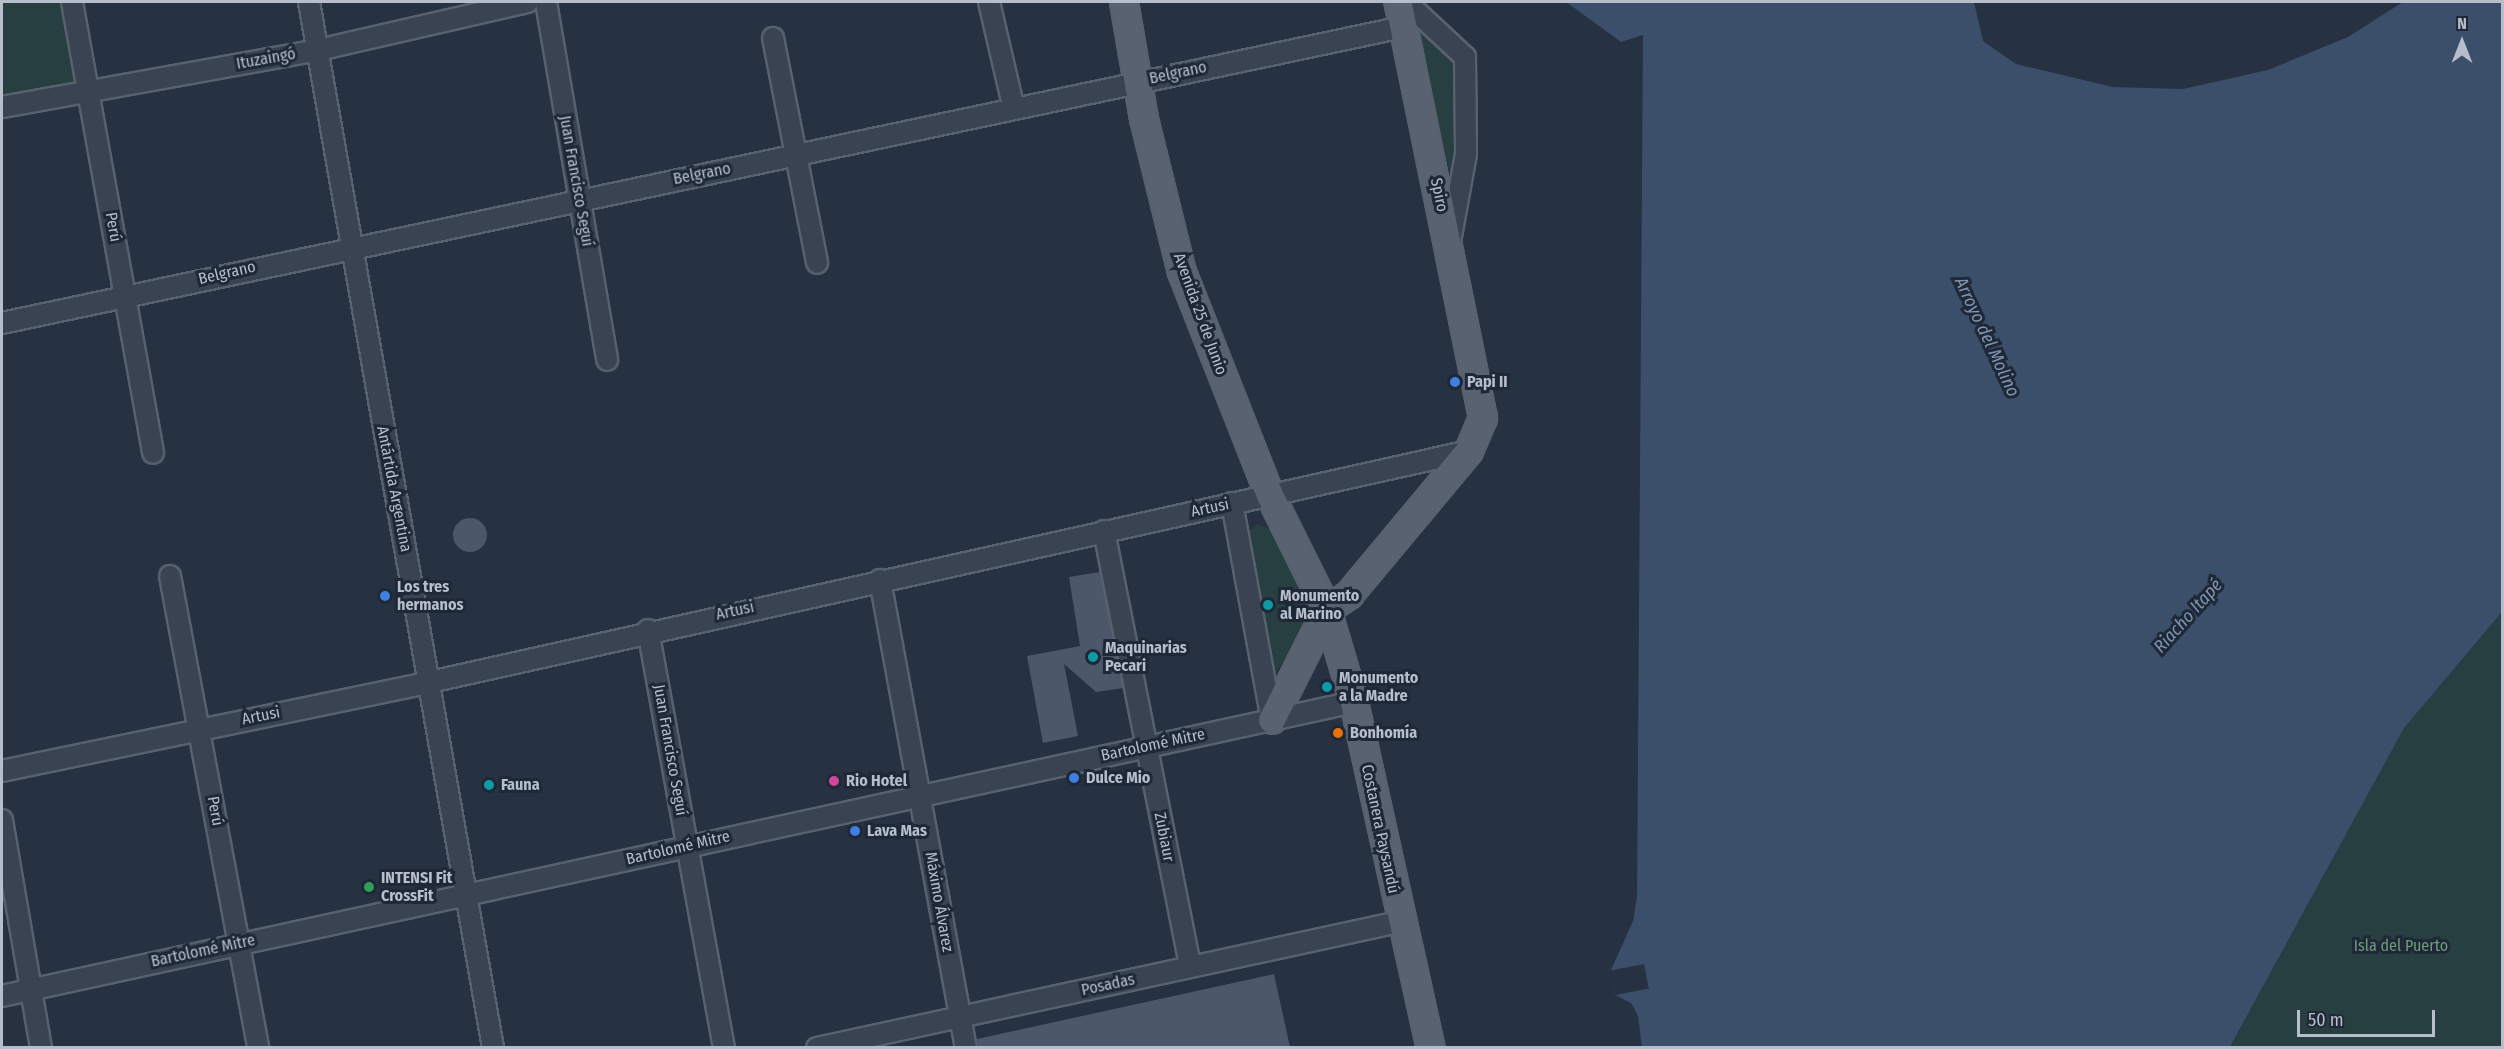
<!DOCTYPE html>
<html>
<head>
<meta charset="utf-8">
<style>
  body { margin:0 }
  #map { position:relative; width:2504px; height:1049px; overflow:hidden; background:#263141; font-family:"Fira Sans Condensed",sans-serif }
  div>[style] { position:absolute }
  .green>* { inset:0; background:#283f42 }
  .water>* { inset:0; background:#3b4e6a }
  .pier>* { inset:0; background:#263141; transform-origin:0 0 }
  .building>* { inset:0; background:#4c586a }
  .round { border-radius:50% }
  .roads { filter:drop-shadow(2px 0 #58616e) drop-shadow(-2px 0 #58616e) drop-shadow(0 2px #58616e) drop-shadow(0 -2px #58616e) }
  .minor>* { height:20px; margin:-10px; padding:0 10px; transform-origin:10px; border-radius:10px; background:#3a4351 }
  .major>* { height:26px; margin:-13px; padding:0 13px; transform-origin:13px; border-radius:13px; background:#586271 }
  .dots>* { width:16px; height:16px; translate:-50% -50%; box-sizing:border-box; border:3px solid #1f2836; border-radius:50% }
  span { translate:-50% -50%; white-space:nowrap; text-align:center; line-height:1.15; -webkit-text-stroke:6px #1f2836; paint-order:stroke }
  .street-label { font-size:16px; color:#b7becb }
  .poi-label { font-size:16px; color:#b7becb; font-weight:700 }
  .left { translate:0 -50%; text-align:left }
  .park-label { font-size:16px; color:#6d9c79 }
  .water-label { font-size:18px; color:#7e94b2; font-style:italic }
  .frame { position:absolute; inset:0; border:3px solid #b7becb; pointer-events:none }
  .north { position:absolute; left:2432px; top:12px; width:60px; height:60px; -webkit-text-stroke:4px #1f2836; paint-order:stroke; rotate:0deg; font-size:16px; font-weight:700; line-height:24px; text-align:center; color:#b7becb }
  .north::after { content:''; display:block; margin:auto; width:21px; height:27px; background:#b7becb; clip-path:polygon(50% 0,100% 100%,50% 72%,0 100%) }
  .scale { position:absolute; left:2297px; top:1010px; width:138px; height:27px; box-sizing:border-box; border:3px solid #b7becb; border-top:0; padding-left:8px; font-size:18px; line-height:21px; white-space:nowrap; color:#b7becb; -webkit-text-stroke:4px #1f2836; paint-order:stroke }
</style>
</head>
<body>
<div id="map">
  <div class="green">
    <div style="clip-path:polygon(2px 2px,64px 2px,80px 81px,2px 97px)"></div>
    <div style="clip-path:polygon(1424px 29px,1455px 62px,1464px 116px,1453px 187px,1419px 41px)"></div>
    <div style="clip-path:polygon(1257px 524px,1270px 529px,1309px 601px,1307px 631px,1273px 676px,1245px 534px)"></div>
    <div style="clip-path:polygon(2502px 612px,2502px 1047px,2230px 1048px,2404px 728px)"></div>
  </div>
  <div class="water">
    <div style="clip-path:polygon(1566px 2px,1974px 2px,1983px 41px,2016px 64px,2113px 87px,2183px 89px,2268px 70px,2348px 37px,2403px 2px,2502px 2px,2502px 612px,2404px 728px,2230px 1047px,1642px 1047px,1638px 1016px,1631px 1003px,1615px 995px,1611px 970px,1633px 921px,1637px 897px,1643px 35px,1621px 42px)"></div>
  </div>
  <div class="pier">
    <div style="left:1644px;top:964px;width:25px;height:34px;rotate:79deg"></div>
  </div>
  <div class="building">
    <div class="round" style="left:453px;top:518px;width:34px;height:34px"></div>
    <div style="clip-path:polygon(1100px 572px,1123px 688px,1096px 692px,1064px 664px,1078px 736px,1043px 743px,1027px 656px,1080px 646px,1069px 577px)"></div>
    <div style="clip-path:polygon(1274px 974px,1290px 1047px,978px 1047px,977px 1039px)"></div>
  </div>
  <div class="roads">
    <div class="minor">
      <div style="left:72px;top:2px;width:458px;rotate:79.8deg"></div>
      <div style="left:309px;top:2px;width:1062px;rotate:80.02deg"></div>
      <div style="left:546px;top:2px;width:363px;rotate:80.3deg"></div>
      <div style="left:989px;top:2px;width:106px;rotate:76.9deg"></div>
      <div style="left:1406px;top:2px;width:81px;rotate:43deg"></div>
      <div style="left:1465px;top:57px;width:97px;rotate:89.4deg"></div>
      <div style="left:1466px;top:154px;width:89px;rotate:100.3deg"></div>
      <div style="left:773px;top:38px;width:229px;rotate:78.9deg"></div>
      <div style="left:2px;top:107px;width:321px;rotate:-10.2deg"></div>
      <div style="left:318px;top:50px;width:215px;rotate:-12.9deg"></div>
      <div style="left:2px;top:323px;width:1432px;rotate:-11.93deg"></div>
      <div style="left:1232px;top:503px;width:221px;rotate:79.6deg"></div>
      <div style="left:1104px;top:531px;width:444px;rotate:78.8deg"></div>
      <div style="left:170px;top:576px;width:480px;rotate:79.4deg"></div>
      <div style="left:880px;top:580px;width:476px;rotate:79.6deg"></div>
      <div style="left:648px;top:630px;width:425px;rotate:79.7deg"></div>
      <div style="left:2px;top:771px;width:437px;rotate:-11.7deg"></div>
      <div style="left:430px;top:682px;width:1064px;rotate:-12.53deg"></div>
      <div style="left:2px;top:820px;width:231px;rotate:80.3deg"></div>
      <div style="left:2px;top:996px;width:1384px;rotate:-12.27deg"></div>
      <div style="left:817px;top:1048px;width:595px;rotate:-12.22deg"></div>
    </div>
    <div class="major">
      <div style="left:1124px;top:2px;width:119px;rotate:80.3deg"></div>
      <div style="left:1144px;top:119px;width:158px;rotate:76.1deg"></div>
      <div style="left:1182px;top:272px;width:240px;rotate:68.5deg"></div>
      <div style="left:1270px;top:495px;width:128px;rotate:63.6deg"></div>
      <div style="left:1327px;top:610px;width:96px;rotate:73.6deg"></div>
      <div style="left:1354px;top:702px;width:354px;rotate:77.5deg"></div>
      <div style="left:1272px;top:720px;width:123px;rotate:-63.4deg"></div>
      <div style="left:1327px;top:610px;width:27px;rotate:-34deg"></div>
      <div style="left:1349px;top:595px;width:187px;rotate:-50.2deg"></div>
      <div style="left:1469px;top:451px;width:36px;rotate:-67deg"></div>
      <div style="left:1483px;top:418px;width:425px;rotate:-101.5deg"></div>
    </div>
  </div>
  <div class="dots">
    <div style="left:1455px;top:382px;background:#3f7fe0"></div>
    <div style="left:385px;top:596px;background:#3f7fe0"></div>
    <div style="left:1268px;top:605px;background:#0f9aa8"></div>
    <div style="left:1093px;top:657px;background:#0f9aa8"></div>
    <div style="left:1327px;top:687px;background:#0f9aa8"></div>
    <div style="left:1338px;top:733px;background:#e8710a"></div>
    <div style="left:1074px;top:778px;background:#3f7fe0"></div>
    <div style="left:834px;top:781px;background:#d1479c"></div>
    <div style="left:489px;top:785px;background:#0f9aa8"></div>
    <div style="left:855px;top:831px;background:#3f7fe0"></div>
    <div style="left:369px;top:887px;background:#2e9e5b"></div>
  </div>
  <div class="street-label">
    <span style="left:266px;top:59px;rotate:-10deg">Ituzaingó</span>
    <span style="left:1178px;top:73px;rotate:-12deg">Belgrano</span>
    <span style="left:702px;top:174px;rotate:-11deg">Belgrano</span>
    <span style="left:576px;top:181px;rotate:80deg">Juan Francisco Seguí</span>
    <span style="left:1439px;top:195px;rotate:78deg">Spiro</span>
    <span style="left:113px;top:227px;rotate:80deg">Perú</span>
    <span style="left:227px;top:273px;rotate:-13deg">Belgrano</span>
    <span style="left:1200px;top:314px;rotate:70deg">Avenida 25 de Junio</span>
    <span style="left:394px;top:489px;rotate:79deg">Antártida Argentina</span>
    <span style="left:1210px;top:508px;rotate:-12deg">Artusi</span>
    <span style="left:735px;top:611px;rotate:-12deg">Artusi</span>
    <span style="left:261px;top:716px;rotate:-11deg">Artusi</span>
    <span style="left:1153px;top:745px;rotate:-12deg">Bartolomé Mitre</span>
    <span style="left:670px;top:750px;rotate:80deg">Juan Francisco Seguí</span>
    <span style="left:215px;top:811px;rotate:80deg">Perú</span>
    <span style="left:1380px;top:829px;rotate:78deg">Costanera Paysandú</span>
    <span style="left:1164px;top:837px;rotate:79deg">Zubiaur</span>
    <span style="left:678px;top:848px;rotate:-13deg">Bartolomé Mitre</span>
    <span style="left:939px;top:902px;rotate:80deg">Máximo Álvarez</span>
    <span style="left:203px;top:951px;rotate:-12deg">Bartolomé Mitre</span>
    <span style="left:1108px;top:985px;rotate:-12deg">Posadas</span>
  </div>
  <div class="poi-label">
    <span class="left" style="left:1467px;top:382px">Papi II</span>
    <span class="left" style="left:397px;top:596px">Los tres<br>hermanos</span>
    <span class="left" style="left:1280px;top:605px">Monumento<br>al Marino</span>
    <span class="left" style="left:1105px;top:657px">Maquinarias<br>Pecari</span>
    <span class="left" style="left:1339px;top:687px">Monumento<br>a la Madre</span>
    <span class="left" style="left:1350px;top:733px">Bonhomía</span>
    <span class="left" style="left:1086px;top:778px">Dulce Mio</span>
    <span class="left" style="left:846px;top:781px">Rio Hotel</span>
    <span class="left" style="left:501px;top:785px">Fauna</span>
    <span class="left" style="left:867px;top:831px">Lava Mas</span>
    <span class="left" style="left:381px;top:887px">INTENSI Fit<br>CrossFit</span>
  </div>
  <div class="park-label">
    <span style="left:2401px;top:946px">Isla del Puerto</span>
  </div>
  <div class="water-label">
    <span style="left:1987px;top:337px;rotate:65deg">Arroyo del Molino</span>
    <span style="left:2188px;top:616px;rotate:-48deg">Riacho Itapé</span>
  </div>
  <div class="frame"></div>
  <div class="north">N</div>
  <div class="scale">50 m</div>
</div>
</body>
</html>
